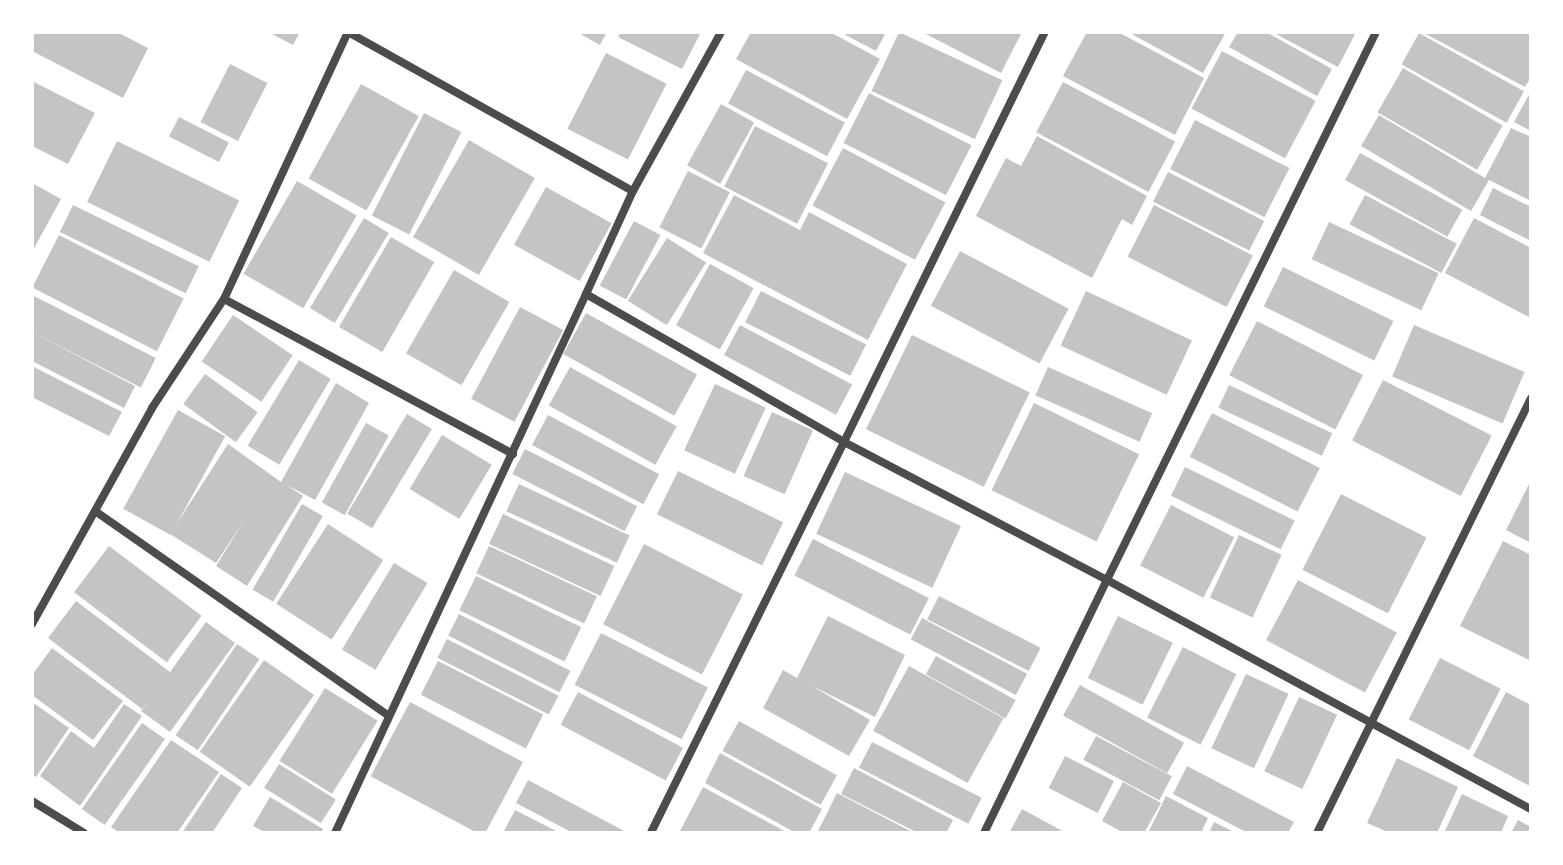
<!DOCTYPE html>
<html>
<head>
<meta charset="utf-8">
<style>
  body { margin:0 }
  #map { position:relative; width:1563px; height:865px; overflow:hidden; background:#fff; font-family:"Public Sans",sans-serif }
  div>[style] { position:absolute }
  .building>* { inset:0; background:#c4c4c4; transform-origin:0 0 }
  .minor>* { height:8px; margin:-4px; padding:0 4px; transform-origin:4px; border-radius:4px; background:#4c4c4c }
  span { translate:-50% -50%; white-space:nowrap; text-align:center; line-height:1.15; -webkit-text-stroke:7px #fff; paint-order:stroke }
  .frame { position:absolute; inset:0; border:34px solid #fff; pointer-events:none }
</style>
</head>
<body>
<div id="map">
  <div class="building">
    <div style="clip-path:polygon(32px 32px,117px 32px,148px 48px,123px 98px,32px 51px)"></div>
    <div style="clip-path:polygon(268px 32px,300px 32px,293px 45px)"></div>
    <div style="clip-path:polygon(577px 32px,607px 32px,600px 45px)"></div>
    <div style="clip-path:polygon(621px 32px,701px 32px,682px 69px,618px 37px)"></div>
    <div style="clip-path:polygon(751px 32px,830px 32px,880px 59px,847px 119px,736px 59px)"></div>
    <div style="clip-path:polygon(840px 32px,886px 32px,876px 51px)"></div>
    <div style="left:899px;top:32px;width:114px;height:65px;rotate:25deg"></div>
    <div style="clip-path:polygon(922px 32px,1022px 32px,1001px 73px)"></div>
    <div style="clip-path:polygon(1087px 32px,1118px 32px,1204px 78px,1175px 135px,1063px 76px)"></div>
    <div style="clip-path:polygon(1128px 32px,1226px 32px,1203px 73px)"></div>
    <div style="clip-path:polygon(1238px 32px,1266px 32px,1332px 69px,1317px 96px,1229px 47px)"></div>
    <div style="clip-path:polygon(1272px 32px,1356px 32px,1338px 67px)"></div>
    <div style="clip-path:polygon(1422px 32px,1531px 32px,1531px 77px,1525px 87px)"></div>
    <div style="left:1419px;top:33px;width:120px;height:36px;rotate:29deg"></div>
    <div style="left:1222px;top:51px;width:106px;height:65px;rotate:28deg"></div>
    <div style="left:606px;top:53px;width:68px;height:85px;rotate:27deg"></div>
    <div style="left:230px;top:64px;width:42px;height:65px;rotate:27deg"></div>
    <div style="left:1403px;top:68px;width:115px;height:51px;rotate:30deg"></div>
    <div style="left:746px;top:70px;width:112px;height:38px;rotate:28deg"></div>
    <div style="clip-path:polygon(32px 81px,95px 113px,68px 164px,32px 146px)"></div>
    <div style="left:1063px;top:82px;width:127px;height:57px;rotate:28deg"></div>
    <div style="left:361px;top:84px;width:66px;height:108px;rotate:29deg"></div>
    <div style="clip-path:polygon(1531px 91px,1531px 131px,1514px 122px)"></div>
    <div style="left:869px;top:93px;width:115px;height:56px;rotate:27deg"></div>
    <div style="left:721px;top:104px;width:38px;height:70px;rotate:29deg"></div>
    <div style="left:424px;top:113px;width:42px;height:115px;rotate:27deg"></div>
    <div style="clip-path:polygon(1379px 115px,1485px 178px,1511px 128px,1531px 137px,1531px 201px,1489px 180px,1471px 211px,1361px 146px)"></div>
    <div style="left:179px;top:117px;width:56px;height:22px;rotate:27deg"></div>
    <div style="left:1195px;top:120px;width:106px;height:55px;rotate:27deg"></div>
    <div style="left:755px;top:126px;width:82px;height:68px;rotate:27deg"></div>
    <div style="clip-path:polygon(1037px 136px,1147px 196px,1132px 225px,1122px 219px,1092px 278px,976px 216px,1006px 158px,1021px 166px)"></div>
    <div style="left:469px;top:140px;width:76px;height:112px;rotate:30deg"></div>
    <div style="left:117px;top:141px;width:136px;height:68px;rotate:26deg"></div>
    <div style="left:843px;top:148px;width:116px;height:65px;rotate:28deg"></div>
    <div style="left:1360px;top:153px;width:117px;height:31px;rotate:29deg"></div>
    <div style="left:688px;top:171px;width:47px;height:63px;rotate:27deg"></div>
    <div style="left:1168px;top:172px;width:108px;height:33px;rotate:27deg"></div>
    <div style="left:297px;top:181px;width:69px;height:107px;rotate:30deg"></div>
    <div style="clip-path:polygon(32px 183px,61px 199px,32px 252px)"></div>
    <div style="left:546px;top:187px;width:75px;height:66px;rotate:29deg"></div>
    <div style="clip-path:polygon(1493px 188px,1531px 207px,1531px 241px,1480px 215px)"></div>
    <div style="clip-path:polygon(734px 195px,800px 230px,809px 212px,907px 264px,868px 340px,703px 253px)"></div>
    <div style="left:1365px;top:195px;width:104px;height:33px;rotate:28deg"></div>
    <div style="left:73px;top:205px;width:140px;height:30px;rotate:26deg"></div>
    <div style="left:1154px;top:205px;width:111px;height:58px;rotate:27deg"></div>
    <div style="left:364px;top:218px;width:29px;height:105px;rotate:31deg"></div>
    <div style="clip-path:polygon(1474px 218px,1531px 248px,1531px 318px,1445px 273px)"></div>
    <div style="left:634px;top:221px;width:30px;height:73px;rotate:28deg"></div>
    <div style="left:1329px;top:222px;width:121px;height:41px;rotate:25deg"></div>
    <div style="left:59px;top:235px;width:140px;height:59px;rotate:27deg"></div>
    <div style="left:391px;top:237px;width:50px;height:104px;rotate:30deg"></div>
    <div style="left:667px;top:238px;width:46px;height:74px;rotate:32deg"></div>
    <div style="left:960px;top:251px;width:123px;height:62px;rotate:28deg"></div>
    <div style="left:710px;top:264px;width:50px;height:70px;rotate:29deg"></div>
    <div style="left:1283px;top:267px;width:123px;height:44px;rotate:26deg"></div>
    <div style="left:454px;top:270px;width:64px;height:96px;rotate:30deg"></div>
    <div style="left:761px;top:291px;width:118px;height:35px;rotate:27deg"></div>
    <div style="left:1086px;top:291px;width:117px;height:60px;rotate:25deg"></div>
    <div style="left:32px;top:295px;width:139px;height:33px;rotate:27deg"></div>
    <div style="left:520px;top:307px;width:49px;height:104px;rotate:28deg"></div>
    <div style="left:586px;top:313px;width:127px;height:47px;rotate:29deg"></div>
    <div style="left:233px;top:315px;width:72px;height:56px;rotate:34deg"></div>
    <div style="left:1257px;top:321px;width:119px;height:61px;rotate:27deg"></div>
    <div style="left:740px;top:325px;width:127px;height:34px;rotate:28deg"></div>
    <div style="left:1414px;top:325px;width:120px;height:56px;rotate:23deg"></div>
    <div style="clip-path:polygon(32px 332px,135px 386px,124px 408px,32px 361px)"></div>
    <div style="left:912px;top:335px;width:131px;height:105px;rotate:26deg"></div>
    <div style="left:299px;top:360px;width:37px;height:100px;rotate:31deg"></div>
    <div style="clip-path:polygon(32px 366px,122px 412px,109px 436px,32px 397px)"></div>
    <div style="left:570px;top:367px;width:122px;height:44px;rotate:29deg"></div>
    <div style="left:1048px;top:367px;width:114px;height:31px;rotate:24deg"></div>
    <div style="left:205px;top:374px;width:65px;height:37px;rotate:36deg"></div>
    <div style="left:1383px;top:380px;width:122px;height:68px;rotate:27deg"></div>
    <div style="clip-path:polygon(336px 383px,369px 403px,315px 500px,287px 485px,303px 496px,247px 586px,216px 566px,245px 519px,216px 563px,170px 534px,228px 444px,281px 482px)"></div>
    <div style="left:715px;top:384px;width:56px;height:73px;rotate:25deg"></div>
    <div style="left:1229px;top:385px;width:114px;height:25px;rotate:25deg"></div>
    <div style="left:1034px;top:403px;width:117px;height:97px;rotate:26deg"></div>
    <div style="left:178px;top:410px;width:54px;height:113px;rotate:29deg"></div>
    <div style="left:772px;top:412px;width:45px;height:70px;rotate:24deg"></div>
    <div style="left:1212px;top:413px;width:121px;height:49px;rotate:27deg"></div>
    <div style="left:407px;top:414px;width:29px;height:116px;rotate:31deg"></div>
    <div style="left:548px;top:415px;width:126px;height:34px;rotate:28deg"></div>
    <div style="left:366px;top:423px;width:26px;height:91px;rotate:29deg"></div>
    <div style="left:442px;top:435px;width:58px;height:63px;rotate:31deg"></div>
    <div style="left:525px;top:449px;width:126px;height:28px;rotate:27deg"></div>
    <div style="left:1185px;top:467px;width:122px;height:32px;rotate:26deg"></div>
    <div style="left:678px;top:471px;width:117px;height:48px;rotate:26deg"></div>
    <div style="left:845px;top:472px;width:128px;height:68px;rotate:25deg"></div>
    <div style="clip-path:polygon(1531px 480px,1531px 543px,1506px 530px)"></div>
    <div style="left:519px;top:484px;width:122px;height:30px;rotate:25deg"></div>
    <div style="left:1341px;top:494px;width:96px;height:85px;rotate:27deg"></div>
    <div style="left:302px;top:504px;width:24px;height:99px;rotate:30deg"></div>
    <div style="left:1171px;top:505px;width:71px;height:68px;rotate:27deg"></div>
    <div style="left:503px;top:514px;width:123px;height:33px;rotate:25deg"></div>
    <div style="left:328px;top:524px;width:66px;height:95px;rotate:33deg"></div>
    <div style="left:1239px;top:535px;width:47px;height:69px;rotate:25deg"></div>
    <div style="left:813px;top:539px;width:130px;height:41px;rotate:27deg"></div>
    <div style="clip-path:polygon(1503px 541px,1531px 555px,1531px 661px,1460px 626px)"></div>
    <div style="left:644px;top:544px;width:111px;height:90px;rotate:27deg"></div>
    <div style="left:109px;top:546px;width:116px;height:58px;rotate:37deg"></div>
    <div style="left:489px;top:546px;width:119px;height:30px;rotate:25deg"></div>
    <div style="left:394px;top:563px;width:39px;height:101px;rotate:31deg"></div>
    <div style="left:476px;top:576px;width:117px;height:38px;rotate:26deg"></div>
    <div style="left:1298px;top:580px;width:112px;height:68px;rotate:28deg"></div>
    <div style="left:939px;top:596px;width:114px;height:26px;rotate:27deg"></div>
    <div style="clip-path:polygon(76px 601px,170px 672px,206px 622px,235px 643px,170px 732px,141px 711px,150px 700px,142px 709px,48px 638px)"></div>
    <div style="left:459px;top:614px;width:125px;height:24px;rotate:27deg"></div>
    <div style="clip-path:polygon(828px 616px,905px 655px,875px 717px,812px 686px,870px 720px,849px 756px,763px 708px,783px 670px,797px 678px)"></div>
    <div style="left:1118px;top:616px;width:61px;height:69px;rotate:26deg"></div>
    <div style="left:922px;top:618px;width:119px;height:24px;rotate:28deg"></div>
    <div style="left:601px;top:633px;width:120px;height:58px;rotate:27deg"></div>
    <div style="left:447px;top:639px;width:125px;height:21px;rotate:27deg"></div>
    <div style="left:237px;top:644px;width:27px;height:110px;rotate:34deg"></div>
    <div style="left:1183px;top:647px;width:60px;height:79px;rotate:27deg"></div>
    <div style="clip-path:polygon(52px 648px,123px 701px,93px 740px,32px 695px,32px 675px)"></div>
    <div style="left:936px;top:656px;width:91px;height:21px;rotate:29deg"></div>
    <div style="left:1440px;top:658px;width:68px;height:69px;rotate:27deg"></div>
    <div style="left:264px;top:660px;width:61px;height:112px;rotate:35deg"></div>
    <div style="left:438px;top:661px;width:118px;height:38px;rotate:27deg"></div>
    <div style="left:909px;top:666px;width:108px;height:74px;rotate:29deg"></div>
    <div style="left:1246px;top:674px;width:47px;height:82px;rotate:25deg"></div>
    <div style="left:1080px;top:685px;width:119px;height:35px;rotate:29deg"></div>
    <div style="left:325px;top:688px;width:62px;height:86px;rotate:32deg"></div>
    <div style="left:578px;top:692px;width:119px;height:37px;rotate:28deg"></div>
    <div style="clip-path:polygon(1506px 692px,1531px 705px,1530px 786px,1473px 756px)"></div>
    <div style="left:1299px;top:697px;width:42px;height:82px;rotate:25deg"></div>
    <div style="clip-path:polygon(32px 702px,69px 728px,36px 777px,32px 774px)"></div>
    <div style="left:410px;top:702px;width:128px;height:84px;rotate:28deg"></div>
    <div style="clip-path:polygon(124px 704px,142px 716px,80px 806px,40px 776px,71px 731px,94px 748px)"></div>
    <div style="left:739px;top:721px;width:112px;height:34px;rotate:29deg"></div>
    <div style="left:142px;top:723px;width:28px;height:105px;rotate:35deg"></div>
    <div style="left:1096px;top:736px;width:86px;height:27px;rotate:28deg"></div>
    <div style="clip-path:polygon(171px 740px,219px 772px,177px 833px,120px 833px,111px 827px)"></div>
    <div style="left:872px;top:742px;width:123px;height:29px;rotate:27deg"></div>
    <div style="clip-path:polygon(720px 753px,822px 809px,809px 833px,796px 833px,705px 783px)"></div>
    <div style="left:1065px;top:756px;width:55px;height:36px;rotate:27deg"></div>
    <div style="clip-path:polygon(1397px 758px,1458px 787px,1437px 833px,1390px 833px,1367px 823px)"></div>
    <div style="left:279px;top:764px;width:67px;height:28px;rotate:32deg"></div>
    <div style="clip-path:polygon(1187px 766px,1294px 822px,1288px 833px,1248px 833px,1173px 794px)"></div>
    <div style="clip-path:polygon(854px 768px,953px 820px,946px 833px,918px 833px,841px 794px)"></div>
    <div style="clip-path:polygon(221px 774px,242px 788px,212px 833px,182px 833px)"></div>
    <div style="clip-path:polygon(528px 780px,628px 833px,573px 833px,516px 803px)"></div>
    <div style="clip-path:polygon(1123px 782px,1161px 803px,1144px 833px,1124px 833px,1102px 821px)"></div>
    <div style="clip-path:polygon(703px 787px,788px 833px,679px 833px)"></div>
    <div style="clip-path:polygon(837px 793px,914px 833px,817px 833px)"></div>
    <div style="clip-path:polygon(1462px 794px,1508px 816px,1501px 833px,1444px 833px)"></div>
    <div style="clip-path:polygon(1166px 796px,1208px 818px,1201px 833px,1148px 833px)"></div>
    <div style="clip-path:polygon(270px 797px,323px 829px,321px 833px,266px 833px,253px 826px)"></div>
    <div style="clip-path:polygon(1022px 809px,1066px 833px,1009px 833px)"></div>
    <div style="clip-path:polygon(515px 810px,560px 833px,503px 833px)"></div>
    <div style="clip-path:polygon(1518px 820px,1531px 827px,1531px 833px,1511px 833px)"></div>
    <div style="clip-path:polygon(1214px 822px,1236px 833px,1209px 833px)"></div>
  </div>
  <div class="minor">
    <div style="left:1376px;top:32px;width:610px;rotate:116.15deg"></div>
    <div style="left:1107px;top:580px;width:482px;rotate:28.4deg"></div>
    <div style="left:586px;top:294px;width:113px;rotate:-65.5deg"></div>
    <div style="left:633px;top:191px;width:182px;rotate:-61deg"></div>
    <div style="left:224px;top:299px;width:328px;rotate:28.2deg"></div>
    <div style="left:95px;top:511px;width:358px;rotate:34.9deg"></div>
    <div style="left:32px;top:624px;width:247px;rotate:-60.9deg"></div>
    <div style="left:152px;top:408px;width:131px;rotate:-56.6deg"></div>
    <div style="left:224px;top:299px;width:294px;rotate:-65.1deg"></div>
    <div style="left:348px;top:32px;width:326px;rotate:29.2deg"></div>
    <div style="left:32px;top:801px;width:61px;rotate:31.6deg"></div>
    <div style="left:335px;top:833px;width:595px;rotate:-65.03deg"></div>
    <div style="left:586px;top:294px;width:297px;rotate:29.8deg"></div>
    <div style="left:844px;top:442px;width:436px;rotate:116.3deg"></div>
    <div style="left:984px;top:833px;width:281px;rotate:-64.1deg"></div>
    <div style="left:1107px;top:580px;width:297px;rotate:-152.3deg"></div>
    <div style="left:844px;top:442px;width:457px;rotate:-63.9deg"></div>
    <div style="left:1317px;top:833px;width:484px;rotate:-63.8deg"></div>
  </div>
  <div class="frame"></div>
</div>
</body>
</html>
